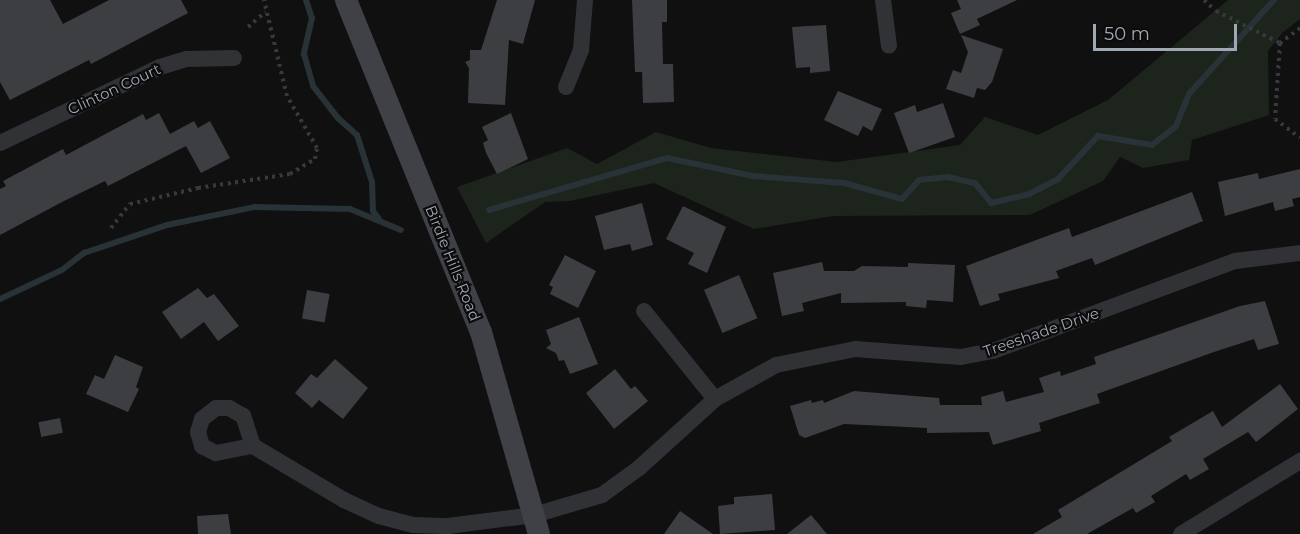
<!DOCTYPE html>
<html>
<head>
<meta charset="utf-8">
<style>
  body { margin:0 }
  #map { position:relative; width:1300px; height:534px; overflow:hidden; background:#101011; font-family:Montserrat,sans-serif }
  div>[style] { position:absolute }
  .green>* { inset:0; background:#1c241c }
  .stream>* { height:6px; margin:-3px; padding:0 3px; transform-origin:3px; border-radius:3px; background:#283237 }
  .building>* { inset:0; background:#3c3e41; transform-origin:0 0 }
  .path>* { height:4px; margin-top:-2px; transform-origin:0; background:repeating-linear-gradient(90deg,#37393d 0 3px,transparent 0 7.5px) }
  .minor>* { height:16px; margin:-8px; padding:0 8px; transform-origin:8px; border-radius:8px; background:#313236 }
  .secondary>* { height:22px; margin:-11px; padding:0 11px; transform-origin:11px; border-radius:11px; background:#3f4146 }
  span { translate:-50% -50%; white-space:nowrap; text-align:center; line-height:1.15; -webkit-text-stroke:4.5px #0b0b0c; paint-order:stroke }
  .street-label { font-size:15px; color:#a0a8b3 }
  .scale { position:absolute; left:1093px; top:24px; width:144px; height:27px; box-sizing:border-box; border:3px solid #a0a8b3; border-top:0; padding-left:8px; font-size:18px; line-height:21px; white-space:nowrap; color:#a0a8b3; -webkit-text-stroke:4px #0b0b0c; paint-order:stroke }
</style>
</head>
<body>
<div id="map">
  <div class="green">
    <div style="clip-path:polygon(1228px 0,1300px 0,1300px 19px,1282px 33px,1268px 51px,1269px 115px,1192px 140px,1189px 160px,1143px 168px,1120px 157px,1103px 181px,1030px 215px,833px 216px,754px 229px,654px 183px,570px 201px,545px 202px,486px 243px,457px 187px,567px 148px,597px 164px,656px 132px,711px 148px,837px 162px,960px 145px,985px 117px,1038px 135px,1108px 100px)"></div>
  </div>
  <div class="stream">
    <div style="left:306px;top:0;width:19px;rotate:72deg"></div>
    <div style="left:312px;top:18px;width:37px;rotate:103deg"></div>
    <div style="left:304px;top:54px;width:33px;rotate:74deg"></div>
    <div style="left:313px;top:86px;width:41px;rotate:52deg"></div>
    <div style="left:338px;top:118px;width:25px;rotate:42deg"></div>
    <div style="left:357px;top:135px;width:49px;rotate:72.3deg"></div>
    <div style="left:372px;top:182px;width:29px;rotate:88deg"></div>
    <div style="left:373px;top:211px;width:10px;rotate:53deg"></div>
    <div style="left:489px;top:210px;width:185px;rotate:-16.3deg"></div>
    <div style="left:667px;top:158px;width:88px;rotate:11.8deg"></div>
    <div style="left:753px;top:176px;width:91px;rotate:4.4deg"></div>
    <div style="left:844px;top:183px;width:60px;rotate:15.4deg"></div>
    <div style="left:902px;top:199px;width:25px;rotate:-48deg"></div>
    <div style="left:919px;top:180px;width:29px;rotate:-6deg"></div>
    <div style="left:948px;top:177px;width:28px;rotate:13deg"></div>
    <div style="left:975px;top:183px;width:26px;rotate:51deg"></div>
    <div style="left:991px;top:203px;width:39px;rotate:-13deg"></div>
    <div style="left:1029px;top:194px;width:33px;rotate:-27deg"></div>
    <div style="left:1058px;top:179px;width:59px;rotate:-47.1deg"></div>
    <div style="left:1098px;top:136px;width:55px;rotate:9.5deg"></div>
    <div style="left:1152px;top:145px;width:31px;rotate:-38deg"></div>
    <div style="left:1176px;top:126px;width:35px;rotate:-68deg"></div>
    <div style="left:1189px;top:94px;width:127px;rotate:-47.9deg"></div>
    <div style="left:0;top:299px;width:68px;rotate:-25.1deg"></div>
    <div style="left:62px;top:270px;width:28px;rotate:-38deg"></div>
    <div style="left:84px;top:253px;width:88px;rotate:-18.6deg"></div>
    <div style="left:167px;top:225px;width:90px;rotate:-11.6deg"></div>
    <div style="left:255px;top:207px;width:95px;rotate:1.2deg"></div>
    <div style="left:350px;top:209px;width:55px;rotate:22.4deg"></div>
  </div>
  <div class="building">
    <div style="clip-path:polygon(0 0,50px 0,63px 24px,109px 0,181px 0,188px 13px,91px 64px,89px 60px,10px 100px,0 82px)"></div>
    <div style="clip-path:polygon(497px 0,535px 0,523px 44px,509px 40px,505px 105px,468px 103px,469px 68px,465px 62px,470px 60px,470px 50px,481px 50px)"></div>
    <div style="clip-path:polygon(632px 0,667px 0,667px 22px,662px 22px,663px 64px,673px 64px,674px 102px,643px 103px,642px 72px,635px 72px)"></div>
    <div style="clip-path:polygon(957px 0,1017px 0,977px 19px,980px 25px,960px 34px,951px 13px,961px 9px)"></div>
    <div style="clip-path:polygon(826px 25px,830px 71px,810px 73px,810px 67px,796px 68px,792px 27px)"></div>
    <div style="clip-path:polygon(961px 35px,1003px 49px,992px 82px,985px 90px,977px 88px,974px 98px,946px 89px,953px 70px,961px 73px,968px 52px)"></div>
    <div style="clip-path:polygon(838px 91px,882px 109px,872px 131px,863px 126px,858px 136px,824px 120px)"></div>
    <div style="clip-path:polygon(943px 103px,955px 137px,909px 153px,894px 113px,915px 105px,917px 112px)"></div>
    <div style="clip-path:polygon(159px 113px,170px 134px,194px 121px,198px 128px,210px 121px,230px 158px,201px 173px,186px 146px,108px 186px,105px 181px,64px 201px,0 235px,0 189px,6px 186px,3px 181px,63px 149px,66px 155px,143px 114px,146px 120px)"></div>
    <div style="clip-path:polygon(511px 113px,528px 159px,497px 174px,486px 153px,483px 143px,488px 140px,482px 127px)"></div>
    <div style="clip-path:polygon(1300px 169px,1300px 197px,1292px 199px,1294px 206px,1275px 211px,1273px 202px,1225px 216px,1218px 182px,1258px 173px,1259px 179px)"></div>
    <div style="clip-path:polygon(1192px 192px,1203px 221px,1095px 265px,1092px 258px,1056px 271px,1059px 278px,998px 294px,1000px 300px,980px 306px,966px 266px,1069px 228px,1072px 237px)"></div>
    <div style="clip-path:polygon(642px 203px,653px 245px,632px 251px,630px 244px,604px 250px,595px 216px)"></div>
    <div style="clip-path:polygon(683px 206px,726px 227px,707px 273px,688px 264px,694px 253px,666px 239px)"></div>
    <div style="clip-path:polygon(565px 255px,596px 271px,578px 308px,550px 294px,553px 287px,549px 285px)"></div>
    <div style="clip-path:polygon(822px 262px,824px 271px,854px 271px,862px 266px,908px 267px,908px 263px,955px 265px,953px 302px,927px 300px,926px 308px,906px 306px,906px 302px,841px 303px,841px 293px,802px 303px,804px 311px,782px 316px,773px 273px)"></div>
    <div style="left:739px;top:275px;width:47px;height:38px;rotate:67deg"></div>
    <div style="clip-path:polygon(198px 288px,207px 298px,214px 294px,239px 326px,218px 341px,204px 322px,181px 339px,162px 312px)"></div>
    <div style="left:307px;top:290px;width:23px;height:29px;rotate:10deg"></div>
    <div style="clip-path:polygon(1265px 301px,1279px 344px,1258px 350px,1254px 339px,1214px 352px,1097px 394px,1100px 403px,1039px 423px,1041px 431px,993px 445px,989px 432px,927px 433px,927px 428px,844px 424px,805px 438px,799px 435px,790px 406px,811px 400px,812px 403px,823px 400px,824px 403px,854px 391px,939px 398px,940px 405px,982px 405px,981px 397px,1003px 391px,1006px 402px,1044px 392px,1039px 378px,1060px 371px,1061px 376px,1096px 364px,1094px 357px,1240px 306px)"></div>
    <div style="clip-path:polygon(579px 317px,598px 364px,570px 374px,564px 360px,559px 361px,556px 353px,546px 348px,551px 344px,546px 330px)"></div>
    <div style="clip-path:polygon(115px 355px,143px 367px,136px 387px,139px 389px,128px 412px,86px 394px,95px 375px,104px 379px)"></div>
    <div style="clip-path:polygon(335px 359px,368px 388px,343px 419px,319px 400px,312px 408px,295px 393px,311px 374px,317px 378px)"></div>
    <div style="clip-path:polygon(615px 369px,631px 389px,635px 386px,648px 401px,614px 429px,586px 393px)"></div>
    <div style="clip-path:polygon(1280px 384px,1298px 409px,1256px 442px,1248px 432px,1203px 459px,1209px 469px,1190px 480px,1186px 474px,1151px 496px,1155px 502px,1136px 513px,1133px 508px,1087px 534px,1033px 534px,1062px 517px,1058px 510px,1172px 441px,1169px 437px,1213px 411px,1222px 427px)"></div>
    <div style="left:60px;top:418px;width:15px;height:22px;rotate:79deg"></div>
    <div style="clip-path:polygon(772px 494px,775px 530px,720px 534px,718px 506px,734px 504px,734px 497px)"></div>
    <div style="clip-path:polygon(680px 511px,713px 534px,664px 534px)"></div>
    <div style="clip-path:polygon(228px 514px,231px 534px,198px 534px,197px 516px)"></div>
    <div style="clip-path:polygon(811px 515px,827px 534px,787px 534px)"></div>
  </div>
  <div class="path">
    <div style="left:1204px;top:0;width:16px;rotate:43deg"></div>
    <div style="left:1216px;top:11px;width:72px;rotate:26.6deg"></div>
    <div style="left:248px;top:27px;width:23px;rotate:-41deg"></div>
    <div style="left:1300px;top:28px;width:25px;rotate:143deg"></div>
    <div style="left:1280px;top:43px;width:76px;rotate:93.8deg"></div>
    <div style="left:1275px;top:119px;width:31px;rotate:37deg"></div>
    <div style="left:111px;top:228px;width:31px;rotate:-52deg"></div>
    <div style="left:130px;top:204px;width:70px;rotate:-13.2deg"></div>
    <div style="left:198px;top:188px;width:93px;rotate:-8.7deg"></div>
    <div style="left:290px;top:174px;width:29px;rotate:-31deg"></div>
    <div style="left:315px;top:159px;width:11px;rotate:-80deg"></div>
    <div style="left:317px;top:148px;width:60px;rotate:-120deg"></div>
    <div style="left:287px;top:96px;width:99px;rotate:-103.5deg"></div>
  </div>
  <div class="minor">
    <div style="left:883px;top:0;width:46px;rotate:82.6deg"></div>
    <div style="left:566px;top:87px;width:40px;rotate:-68deg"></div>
    <div style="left:581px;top:50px;width:50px;rotate:-85.4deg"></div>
    <div style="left:0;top:143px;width:177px;rotate:-25.4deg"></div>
    <div style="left:160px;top:67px;width:27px;rotate:-17deg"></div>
    <div style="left:186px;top:59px;width:48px;rotate:-1.2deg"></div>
    <div style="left:644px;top:311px;width:113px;rotate:51.1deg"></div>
    <div style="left:253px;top:446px;width:32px;rotate:-108deg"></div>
    <div style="left:243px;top:416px;width:16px;rotate:-150deg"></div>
    <div style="left:229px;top:408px;width:13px;rotate:180deg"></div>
    <div style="left:216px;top:408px;width:18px;rotate:142deg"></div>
    <div style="left:202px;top:419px;width:14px;rotate:107deg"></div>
    <div style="left:198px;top:432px;width:15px;rotate:74deg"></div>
    <div style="left:202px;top:446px;width:16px;rotate:27deg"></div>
    <div style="left:216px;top:453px;width:38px;rotate:-11deg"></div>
    <div style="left:253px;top:446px;width:106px;rotate:30.7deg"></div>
    <div style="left:344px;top:500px;width:38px;rotate:25deg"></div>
    <div style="left:379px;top:516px;width:35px;rotate:15deg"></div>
    <div style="left:413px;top:525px;width:35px;rotate:2deg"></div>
    <div style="left:448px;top:526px;width:87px;rotate:-7.3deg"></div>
    <div style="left:534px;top:515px;width:71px;rotate:-16.4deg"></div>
    <div style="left:602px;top:495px;width:46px;rotate:-36.1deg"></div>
    <div style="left:639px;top:468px;width:103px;rotate:-42.2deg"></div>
    <div style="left:715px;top:399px;width:70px;rotate:-29.1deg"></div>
    <div style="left:776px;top:365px;width:81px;rotate:-11.4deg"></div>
    <div style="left:855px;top:349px;width:106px;rotate:4.3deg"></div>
    <div style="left:961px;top:357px;width:33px;rotate:-11deg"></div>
    <div style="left:993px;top:351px;width:258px;rotate:-20.4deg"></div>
    <div style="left:1235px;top:261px;width:65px;rotate:-7deg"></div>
    <div style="left:1181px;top:534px;width:140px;rotate:-31.5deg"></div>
  </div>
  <div class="secondary">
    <div style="left:346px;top:0;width:358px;rotate:67.9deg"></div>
    <div style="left:481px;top:332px;width:210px;rotate:74deg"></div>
  </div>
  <div class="street-label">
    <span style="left:114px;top:89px;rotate:-25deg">Clinton Court</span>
    <span style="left:453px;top:263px;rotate:68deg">Birdie Hills Road</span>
    <span style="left:1041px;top:332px;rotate:-19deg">Treeshade Drive</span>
  </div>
  <div class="scale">50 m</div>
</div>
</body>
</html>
